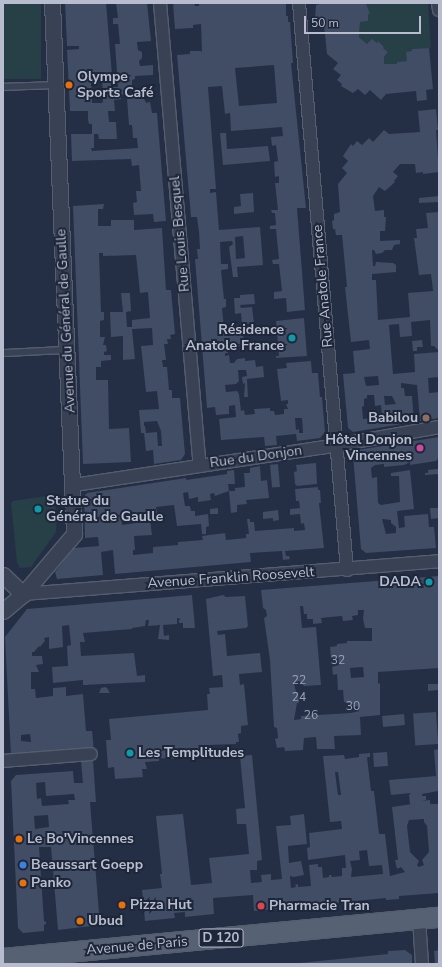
<!DOCTYPE html>
<html>
<head>
<meta charset="utf-8">
<style>
  body { margin:0 }
  #map { position:relative; width:442px; height:967px; overflow:hidden; background:#242f45; font-family:"Nunito Sans",sans-serif }
  div>[style] { position:absolute }
  .green>* { inset:0; background:#273f46; transform-origin:0 0 }
  .building>* { inset:0; background:#414c65; transform-origin:0 0 }
  .roads { filter:drop-shadow(1px 0 #555d6f) drop-shadow(-1px 0 #555d6f) drop-shadow(0 1px #555d6f) drop-shadow(0 -1px #555d6f) }
  .service>* { height:6px; margin:-3px; padding:0 3px; transform-origin:3px; border-radius:3px; background:#394254 }
  .minor>* { height:12px; margin:-6px; padding:0 6px; transform-origin:6px; border-radius:6px; background:#394254 }
  .tertiary>* { height:15px; margin:-7.5px; padding:0 7.5px; transform-origin:7.5px; border-radius:7.5px; background:#394254 }
  .primary>* { height:19px; margin:-9.5px; padding:0 9.5px; transform-origin:9.5px; border-radius:9.5px; background:#576174 }
  .dots>* { width:11px; height:11px; translate:-50% -50%; box-sizing:border-box; border:2px solid #1e273a; border-radius:50% }
  span { translate:-50% -50%; white-space:nowrap; text-align:center; line-height:1.15; -webkit-text-stroke:4px #1e273a; paint-order:stroke }
  .number-label { font-size:12px; color:#9aa1b4 }
  .number-label span { -webkit-text-stroke-width:0 }
  .shield-label span { padding:1px 3px; background:#1e273a; border:1px solid; border-radius:3px; -webkit-text-stroke-width:0 }
  .shield-label { font-size:13px; color:#b7bdce; font-weight:700 }
  .poi-label { font-size:14px; color:#b7bdce; font-weight:700 }
  .left { translate:0 -50%; text-align:left }
  .right { translate:-100% -50%; text-align:right }
  .street-label { font-size:14px; color:#b7bdce }
  .frame { position:absolute; inset:0; border:4px solid #b7bdce; pointer-events:none }
  .scale { position:absolute; left:304px; top:16px; width:117px; height:18px; box-sizing:border-box; border:2px solid #b7bdce; border-top:0; padding-left:5px; font-size:12px; line-height:14px; white-space:nowrap; color:#b7bdce; -webkit-text-stroke:3px #1e273a; paint-order:stroke }
</style>
</head>
<body>
<div id="map">
  <div class="green">
    <div style="left:3px;top:3px;width:38px;height:76px"></div>
    <div style="clip-path:polygon(366px 3px,428px 3px,431px 48px,413px 49px,407px 61px,397px 62px,397px 64px,384px 64px,384px 57px,388px 52px,383px 48px,384px 47px,379px 42px,367px 44px,359px 37px,360px 22px,368px 21px,368px 14px,370px 14px)"></div>
    <div style="clip-path:polygon(52px 495px,57px 513px,56px 532px,31px 567px,20px 568px,17px 563px,11px 503px,13px 501px)"></div>
  </div>
  <div class="building">
    <div style="clip-path:polygon(evenodd,65px 3px,106px 3px,113px 87px,118px 87px,115px 44px,120px 44px,118px 24px,113px 24px,113px 18px,118px 18px,116px 3px,147px 3px,151px 41px,137px 42px,138px 50px,142px 52px,142px 58px,139px 61px,140px 66px,153px 65px,153px 75px,135px 76px,135px 79px,132px 80px,132px 85px,127px 86px,128px 94px,121px 95px,121px 99px,114px 100px,115px 111px,108px 111px,109px 122px,116px 122px,117px 139px,99px 139px,98px 134px,94px 134px,94px 148px,91px 148px,92px 151px,138px 148px,137px 138px,133px 138px,132px 125px,129px 125px,127px 99px,143px 96px,146px 103px,150px 102px,152px 113px,157px 113px,166px 221px,154px 222px,153px 214px,134px 215px,133px 203px,137px 202px,136px 191px,141px 191px,139px 165px,132px 166px,131px 159px,72px 161px,71px 134px,92px 134px,92px 124px,89px 124px,88px 120px,88px 111px,70px 111px,67px 50px,79px 49px,79px 46px,67px 46px,65px 3px,100px 72px,102px 74px,103px 101px,102px 103px,92px 103px,91px 73px,100px 72px)"></div>
    <div style="clip-path:polygon(evenodd,173px 3px,194px 3px,195px 6px,199px 6px,199px 3px,286px 3px,286px 16px,288px 16px,288px 22px,290px 22px,293px 63px,291px 63px,306px 208px,297px 208px,305px 310px,287px 312px,286px 298px,274px 299px,274px 292px,282px 291px,279px 264px,273px 264px,272px 260px,279px 259px,276px 229px,270px 229px,270px 226px,276px 225px,275px 213px,272px 213px,271px 210px,278px 210px,275px 183px,279px 183px,279px 176px,275px 177px,274px 162px,278px 161px,276px 145px,272px 146px,271px 137px,283px 136px,282px 127px,231px 131px,230px 113px,225px 114px,222px 86px,208px 87px,216px 189px,210px 189px,210px 193px,216px 192px,219px 230px,260px 227px,263px 265px,237px 267px,238px 277px,233px 277px,229px 247px,233px 244px,232px 241px,220px 242px,221px 264px,228px 264px,228px 269px,221px 270px,224px 299px,226px 299px,226px 307px,222px 308px,224px 328px,232px 327px,233px 330px,243px 330px,244px 346px,236px 346px,232px 343px,228px 344px,226px 345px,228px 353px,225px 353px,225px 356px,229px 355px,230px 363px,234px 363px,237px 359px,245px 358px,245px 361px,255px 360px,256px 367px,263px 366px,264px 377px,247px 379px,248px 397px,244px 397px,245px 383px,243px 384px,242px 377px,247px 376px,246px 370px,238px 370px,239px 381px,236px 384px,225px 385px,226px 392px,237px 391px,239px 394px,241px 411px,244px 410px,245px 415px,255px 414px,254px 409px,270px 408px,270px 411px,274px 411px,275px 415px,284px 414px,284px 409px,288px 409px,286px 404px,288px 404px,288px 400px,281px 401px,277px 369px,287px 368px,286px 363px,311px 361px,312px 373px,318px 373px,320px 397px,322px 397px,325px 432px,320px 438px,297px 441px,296px 434px,276px 436px,277px 445px,265px 446px,264px 437px,221px 440px,219px 419px,236px 417px,235px 405px,229px 406px,229px 414px,216px 415px,215px 407px,207px 408px,195px 259px,198px 259px,197px 249px,200px 249px,199px 232px,197px 217px,191px 217px,177px 55px,190px 54px,190px 51px,201px 51px,202px 53px,201px 24px,193px 25px,193px 28px,175px 29px,173px 3px,274px 65px,277px 103px,239px 106px,235px 68px,274px 65px,173px 3px,243px 236px,245px 258px,236px 259px,235px 237px,243px 236px,173px 3px,295px 418px,302px 418px,303px 433px,299px 433px,299px 429px,296px 430px,295px 418px)"></div>
    <div style="clip-path:polygon(323px 3px,366px 3px,370px 14px,368px 14px,368px 21px,360px 22px,359px 37px,367px 44px,372px 39px,377px 43px,378px 41px,384px 47px,383px 48px,388px 52px,384px 57px,384px 64px,397px 64px,397px 62px,407px 61px,406px 52px,412px 51px,412px 49px,429px 48px,433px 89px,426px 90px,427px 100px,417px 101px,416px 91px,386px 94px,381px 100px,370px 90px,365px 95px,358px 89px,353px 93px,341px 86px,342px 84px,337px 80px,341px 75px,333px 69px,338px 63px,327px 54px,324px 25px,318px 26px,317px 19px,315px 19px,316px 5px)"></div>
    <div style="clip-path:polygon(evenodd,436px 109px,438px 130px,436px 130px,439px 172px,423px 174px,423px 172px,416px 173px,415px 164px,400px 164px,393px 172px,398px 176px,394px 181px,395px 182px,385px 191px,379px 187px,373px 196px,375px 211px,384px 210px,384px 217px,386px 217px,385px 231px,380px 231px,380px 241px,400px 240px,400px 244px,394px 245px,392px 250px,385px 250px,382px 253px,376px 254px,374px 250px,372px 250px,373px 266px,375px 266px,376px 262px,393px 263px,396px 265px,396px 272px,372px 274px,372px 280px,376px 280px,378px 320px,410px 317px,408px 293px,433px 291px,431px 274px,419px 275px,414px 238px,417px 238px,416px 229px,428px 228px,426px 213px,439px 212px,439px 351px,434px 346px,431px 346px,430px 320px,411px 322px,412px 336px,400px 337px,399px 324px,389px 325px,393px 374px,415px 372px,414px 354px,439px 352px,439px 377px,428px 378px,429px 393px,439px 392px,439px 418px,420px 421px,417px 385px,401px 383px,401px 388px,404px 388px,405px 396px,412px 396px,414px 422px,353px 432px,348px 428px,343px 374px,355px 373px,353px 351px,370px 349px,369px 340px,351px 342px,345px 287px,347px 287px,342px 235px,336px 235px,335px 229px,333px 229px,332px 221px,334px 220px,334px 214px,340px 212px,338px 184px,347px 173px,342px 168px,348px 161px,343px 156px,351px 144px,353px 146px,357px 141px,362px 145px,369px 138px,373px 142px,384px 130px,389px 134px,420px 132px,418px 111px,436px 109px,378px 376px,379px 385px,366px 386px,364px 377px,378px 376px,436px 109px,367px 395px,374px 395px,375px 406px,381px 405px,382px 417px,363px 419px,362px 407px,364px 406px,364px 399px,367px 398px,367px 395px,436px 109px,384px 396px,392px 396px,396px 404px,385px 405px,384px 396px)"></div>
    <div style="clip-path:polygon(220px 133px,226px 133px,227px 149px,268px 146px,270px 161px,223px 165px)"></div>
    <div style="clip-path:polygon(253px 193px,254px 212px,234px 214px,234px 207px,241px 206px,240px 194px)"></div>
    <div style="clip-path:polygon(439px 196px,439px 202px,419px 203px,419px 198px)"></div>
    <div style="clip-path:polygon(evenodd,104px 204px,103px 209px,98px 209px,98px 226px,111px 226px,111px 220px,134px 220px,134px 230px,162px 228px,166px 290px,171px 290px,175px 334px,170px 335px,171px 339px,167px 339px,168px 344px,164px 344px,166px 360px,162px 360px,163px 367px,167px 367px,169px 390px,172px 390px,172px 398px,180px 398px,185px 454px,181px 460px,154px 464px,153px 450px,146px 451px,144px 433px,141px 433px,139px 410px,159px 409px,157px 391px,146px 392px,141px 346px,153px 345px,152px 328px,132px 329px,135px 359px,123px 360px,123px 336px,111px 337px,110px 312px,123px 312px,121px 293px,130px 293px,131px 311px,126px 312px,127px 327px,132px 327px,132px 320px,150px 318px,148px 292px,140px 293px,136px 255px,103px 256px,103px 253px,99px 253px,101px 312px,104px 312px,104px 320px,100px 321px,100px 337px,105px 337px,103px 345px,106px 345px,107px 351px,104px 352px,104px 355px,111px 355px,111px 360px,101px 361px,101px 367px,96px 367px,96px 380px,108px 380px,109px 429px,129px 428px,131px 462px,83px 464px,73px 206px,104px 204px,157px 421px,161px 431px,162px 446px,158px 446px,157px 432px,146px 433px,145px 426px,144px 426px,144px 422px,157px 421px)"></div>
    <div style="clip-path:polygon(254px 294px,255px 304px,240px 305px,241px 308px,252px 307px,254px 323px,242px 324px,241px 313px,235px 314px,234px 298px,240px 298px,240px 295px)"></div>
    <div style="clip-path:polygon(304px 318px,307px 356px,276px 358px,276px 356px,279px 356px,276px 321px)"></div>
    <div style="clip-path:polygon(422px 340px,423px 347px,417px 347px,417px 351px,413px 351px,412px 341px)"></div>
    <div style="clip-path:polygon(evenodd,439px 437px,439px 457px,436px 461px,410px 465px,410px 462px,404px 465px,384px 467px,384px 464px,375px 465px,371px 468px,372px 478px,377px 477px,378px 503px,381px 505px,400px 502px,399px 476px,391px 476px,391px 473px,410px 470px,414px 509px,397px 511px,399px 528px,405px 527px,404px 516px,428px 514px,429px 527px,434px 527px,436px 548px,366px 553px,361px 549px,353px 456px,357px 450px,439px 437px,382px 519px,391px 520px,391px 523px,396px 527px,396px 533px,386px 534px,382px 519px)"></div>
    <div style="clip-path:polygon(316px 463px,317px 484px,297px 486px,295px 484px,294px 472px,297px 471px,296px 465px)"></div>
    <div style="left:278px;top:464px;width:23px;height:8px;rotate:85deg"></div>
    <div style="clip-path:polygon(260px 466px,261px 481px,267px 480px,269px 498px,246px 500px,247px 504px,237px 505px,237px 512px,231px 513px,229px 491px,235px 491px,235px 488px,245px 487px,244px 473px,250px 473px,250px 468px)"></div>
    <div style="clip-path:polygon(437px 469px,439px 469px,439px 474px,425px 475px,425px 473px,428px 473px,428px 470px)"></div>
    <div style="clip-path:polygon(evenodd,234px 470px,235px 484px,228px 484px,229px 491px,215px 496px,214px 493px,210px 494px,211px 500px,198px 502px,198px 497px,189px 499px,188px 492px,183px 493px,185px 506px,190px 506px,191px 511px,195px 511px,195px 516px,208px 514px,209px 526px,206px 527px,206px 534px,202px 534px,201px 524px,177px 526px,174px 505px,156px 507px,158px 519px,150px 519px,152px 535px,134px 536px,135px 550px,133px 550px,133px 555px,153px 553px,153px 547px,178px 545px,178px 542px,203px 540px,202px 536px,225px 533px,226px 540px,246px 538px,246px 534px,249px 534px,247px 519px,250px 519px,250px 522px,254px 522px,255px 531px,294px 528px,294px 531px,305px 530px,304px 523px,301px 524px,300px 514px,290px 515px,290px 509px,300px 508px,299px 501px,296px 501px,295px 489px,318px 487px,318px 490px,320px 490px,321px 503px,319px 503px,324px 548px,285px 551px,286px 556px,289px 556px,290px 559px,283px 560px,282px 551px,250px 553px,251px 562px,115px 574px,113px 550px,101px 552px,103px 575px,57px 579px,55px 572px,74px 548px,99px 546px,98px 537px,85px 538px,84px 497px,87px 493px,186px 478px,186px 480px,227px 474px,227px 471px,234px 470px,135px 512px,136px 523px,122px 525px,121px 513px,135px 512px)"></div>
    <div style="clip-path:polygon(218px 508px,218px 514px,210px 514px,210px 509px)"></div>
    <div style="clip-path:polygon(430px 508px,439px 508px,439px 518px,431px 519px)"></div>
    <div style="clip-path:polygon(278px 510px,279px 520px,273px 521px,273px 518px,263px 519px,263px 512px)"></div>
    <div style="clip-path:polygon(evenodd,439px 576px,439px 668px,378px 672px,378px 684px,380px 683px,380px 715px,360px 717px,361px 735px,334px 736px,335px 749px,317px 749px,316px 737px,304px 738px,303px 750px,285px 751px,284px 747px,277px 748px,275px 739px,278px 738px,277px 728px,274px 727px,270px 660px,264px 618px,267px 616px,266px 610px,263px 608px,261px 590px,439px 576px,300px 606px,303px 606px,304px 614px,307px 614px,307px 619px,313px 619px,313px 624px,322px 623px,321px 618px,331px 617px,342px 616px,343px 621px,353px 620px,352px 616px,358px 615px,358px 610px,364px 610px,363px 619px,365px 628px,372px 628px,372px 641px,347px 641px,347px 643px,337px 644px,337px 646px,330px 647px,331px 658px,338px 657px,339px 665px,332px 667px,333px 675px,337px 674px,338px 690px,343px 690px,344px 702px,354px 704px,353px 707px,359px 706px,359px 711px,351px 713px,301px 716px,301px 719px,294px 720px,297px 703px,299px 703px,298px 692px,296px 692px,294px 683px,299px 681px,304px 686px,321px 685px,316px 627px,302px 628px,300px 606px,439px 576px,363px 667px,364px 677px,351px 678px,350px 668px,363px 667px)"></div>
    <div style="clip-path:polygon(evenodd,192px 595px,195px 628px,183px 628px,183px 623px,179px 623px,179px 620px,181px 619px,177px 618px,177px 624px,163px 625px,164px 636px,169px 635px,169px 640px,158px 639px,160px 625px,148px 626px,149px 620px,146px 620px,145px 626px,132px 628px,132px 629px,83px 633px,85px 642px,80px 642px,81px 656px,134px 653px,137px 676px,145px 675px,145px 682px,83px 685px,83px 680px,53px 683px,52px 667px,68px 666px,67px 646px,71px 645px,69px 625px,62px 626px,63px 647px,49px 649px,49px 637px,44px 638px,45px 641px,40px 647px,39px 646px,34px 652px,32px 652px,32px 656px,42px 656px,43px 664px,36px 665px,39px 672px,31px 672px,31px 689px,35px 689px,36px 698px,53px 696px,53px 688px,66px 687px,66px 696px,83px 694px,86px 731px,92px 731px,94px 751px,11px 756px,5px 637px,27px 609px,192px 595px,30px 734px,31px 742px,21px 741px,21px 735px,30px 734px)"></div>
    <div style="clip-path:polygon(223px 595px,226px 597px,245px 596px,248px 626px,246px 628px,217px 631px,218px 635px,225px 634px,227px 656px,260px 653px,262px 672px,239px 674px,240px 685px,244px 684px,248px 725px,241px 726px,241px 733px,238px 734px,239px 742px,236px 742px,236px 744px,209px 745px,209px 754px,191px 755px,192px 758px,183px 758px,182px 756px,175px 757px,175px 759px,159px 758px,159px 761px,145px 762px,147px 769px,142px 769px,143px 777px,115px 779px,114px 767px,108px 768px,106px 740px,111px 740px,109px 719px,208px 710px,207px 694px,210px 694px,209px 688px,223px 687px,222px 675px,213px 676px,206px 599px)"></div>
    <div style="clip-path:polygon(428px 684px,439px 684px,439px 690px,428px 691px)"></div>
    <div style="clip-path:polygon(105px 687px,107px 688px,110px 693px,99px 693px,101px 688px)"></div>
    <div style="left:436px;top:712px;width:32px;height:23px;rotate:86deg"></div>
    <div style="left:404px;top:714px;width:11px;height:22px;rotate:85deg"></div>
    <div style="clip-path:polygon(evenodd,439px 749px,439px 795px,438px 791px,422px 794px,422px 796px,426px 796px,426px 800px,422px 801px,430px 800px,430px 804px,439px 804px,439px 893px,399px 896px,399px 899px,386px 900px,386px 898px,254px 911px,253px 895px,213px 898px,214px 914px,185px 917px,185px 912px,174px 913px,175px 918px,145px 921px,142px 890px,162px 888px,160px 874px,162px 874px,156px 816px,183px 814px,191px 885px,212px 883px,209px 858px,249px 854px,246px 824px,237px 824px,236px 809px,245px 808px,240px 756px,252px 755px,262px 860px,257px 861px,257px 870px,250px 870px,251px 883px,262px 882px,261px 875px,271px 874px,271px 880px,282px 879px,276px 826px,291px 825px,290px 816px,304px 814px,307px 844px,288px 846px,289px 863px,301px 861px,304px 875px,294px 877px,290px 876px,291px 888px,296px 887px,295px 885px,298px 884px,298px 887px,311px 886px,309px 865px,318px 864px,318px 867px,322px 867px,323px 878px,329px 877px,329px 875px,331px 875px,332px 877px,342px 876px,342px 868px,346px 868px,345px 855px,308px 860px,307px 848px,310px 847px,309px 833px,342px 829px,341px 821px,330px 822px,323px 756px,344px 755px,345px 759px,359px 757px,359px 754px,370px 753px,370px 757px,367px 757px,371px 791px,374px 791px,379px 834px,385px 834px,390px 876px,405px 872px,401px 867px,397px 869px,396px 865px,395px 860px,398px 860px,392px 807px,412px 804px,410px 804px,409px 795px,411px 793px,391px 795px,389px 780px,436px 776px,434px 750px,439px 749px,335px 772px,338px 772px,341px 795px,338px 795px,335px 772px,439px 749px,424px 819px,424px 822px,427px 826px,429px 852px,422px 860px,424px 865px,419px 867px,417px 865px,419px 861px,410px 852px,407px 826px,409px 820px,424px 819px,439px 749px,367px 850px,369px 866px,382px 865px,383px 874px,351px 877px,352px 869px,350px 861px,360px 860px,359px 851px,367px 850px)"></div>
    <div style="left:387px;top:752px;width:14px;height:14px;rotate:86deg"></div>
    <div style="clip-path:polygon(evenodd,93px 760px,96px 802px,90px 802px,100px 925px,58px 930px,51px 847px,39px 847px,44px 921px,46px 922px,46px 924px,44px 925px,44px 931px,23px 933px,18px 928px,11px 781px,16px 775px,73px 771px,74px 783px,83px 783px,81px 761px,93px 760px,45px 782px,46px 796px,74px 794px,75px 800px,68px 800px,69px 804px,42px 806px,41px 798px,37px 799px,36px 783px,45px 782px,93px 760px,48px 815px,49px 827px,35px 829px,34px 816px,48px 815px)"></div>
    <div style="clip-path:polygon(405px 950px,412px 955px,412px 964px,290px 964px,388px 954px,388px 951px)"></div>
    <div style="clip-path:polygon(439px 950px,439px 964px,435px 964px,434px 951px)"></div>
  </div>
  <div class="roads">
    <div class="service">
      <div style="left:3px;top:87px;width:51px;rotate:-2.2deg"></div>
      <div style="left:3px;top:353px;width:62px;rotate:-2.8deg"></div>
    </div>
    <div class="minor">
      <div style="left:160px;top:3px;width:464px;rotate:85.1deg"></div>
      <div style="left:299px;top:3px;width:569px;rotate:85.16deg"></div>
      <div style="left:438px;top:3px;width:7px;rotate:82deg"></div>
      <div style="left:74px;top:485px;width:249px;rotate:-8.6deg"></div>
      <div style="left:320px;top:448px;width:121px;rotate:-10deg"></div>
      <div style="left:23px;top:594px;width:417px;rotate:-4.5deg"></div>
      <div style="left:3px;top:761px;width:88px;rotate:-4.5deg"></div>
      <div style="left:419px;top:919px;width:45px;rotate:86.2deg"></div>
    </div>
    <div class="tertiary">
      <div style="left:3px;top:575px;width:28px;rotate:44deg"></div>
      <div style="left:3px;top:611px;width:26px;rotate:-40deg"></div>
      <div style="left:23px;top:594px;width:79px;rotate:-49.6deg"></div>
      <div style="left:74px;top:534px;width:531px;rotate:-92.37deg"></div>
    </div>
    <div class="primary">
      <div style="left:3px;top:958px;width:438px;rotate:-5.4deg"></div>
    </div>
  </div>
  <div class="dots">
    <div style="left:69px;top:85px;background:#e8710a"></div>
    <div style="left:292px;top:338px;background:#0f9aa8"></div>
    <div style="left:426px;top:418px;background:#8d6e63"></div>
    <div style="left:420px;top:448px;background:#d1479c"></div>
    <div style="left:38px;top:509px;background:#0f9aa8"></div>
    <div style="left:429px;top:582px;background:#0f9aa8"></div>
    <div style="left:130px;top:753px;background:#0f9aa8"></div>
    <div style="left:19px;top:839px;background:#e8710a"></div>
    <div style="left:23px;top:865px;background:#3f7fe0"></div>
    <div style="left:23px;top:883px;background:#e8710a"></div>
    <div style="left:122px;top:905px;background:#e8710a"></div>
    <div style="left:261px;top:906px;background:#e0444e"></div>
    <div style="left:80px;top:921px;background:#e8710a"></div>
  </div>
  <div class="number-label">
    <span style="left:338px;top:661px">32</span>
    <span style="left:299px;top:681px">22</span>
    <span style="left:299px;top:698px">24</span>
    <span style="left:353px;top:707px">30</span>
    <span style="left:311px;top:716px">26</span>
  </div>
  <div class="shield-label">
    <span style="left:221px;top:938px">D 120</span>
  </div>
  <div class="poi-label">
    <span class="left" style="left:77px;top:85px">Olympe<br>Sports Café</span>
    <span class="right" style="left:284px;top:338px">Résidence<br>Anatole France</span>
    <span class="right" style="left:418px;top:418px">Babilou</span>
    <span class="right" style="left:412px;top:448px">Hôtel Donjon<br>Vincennes</span>
    <span class="left" style="left:46px;top:509px">Statue du<br>Général de Gaulle</span>
    <span class="right" style="left:421px;top:582px">DADA</span>
    <span class="left" style="left:138px;top:753px">Les Templitudes</span>
    <span class="left" style="left:27px;top:839px">Le Bo'Vincennes</span>
    <span class="left" style="left:31px;top:865px">Beaussart Goepp</span>
    <span class="left" style="left:31px;top:883px">Panko</span>
    <span class="left" style="left:130px;top:905px">Pizza Hut</span>
    <span class="left" style="left:269px;top:906px">Pharmacie Tran</span>
    <span class="left" style="left:88px;top:921px">Ubud</span>
  </div>
  <div class="street-label">
    <span style="left:180px;top:234px;rotate:-95deg">Rue Louis Besquel</span>
    <span style="left:323px;top:286px;rotate:-95deg">Rue Anatole France</span>
    <span style="left:66px;top:321px;rotate:-93deg">Avenue du Général de Gaulle</span>
    <span style="left:256px;top:457px;rotate:-8deg">Rue du Donjon</span>
    <span style="left:231px;top:578px;rotate:-4deg">Avenue Franklin Roosevelt</span>
    <span style="left:137px;top:946px;rotate:-5deg">Avenue de Paris</span>
  </div>
  <div class="frame"></div>
  <div class="scale">50 m</div>
</div>
</body>
</html>
